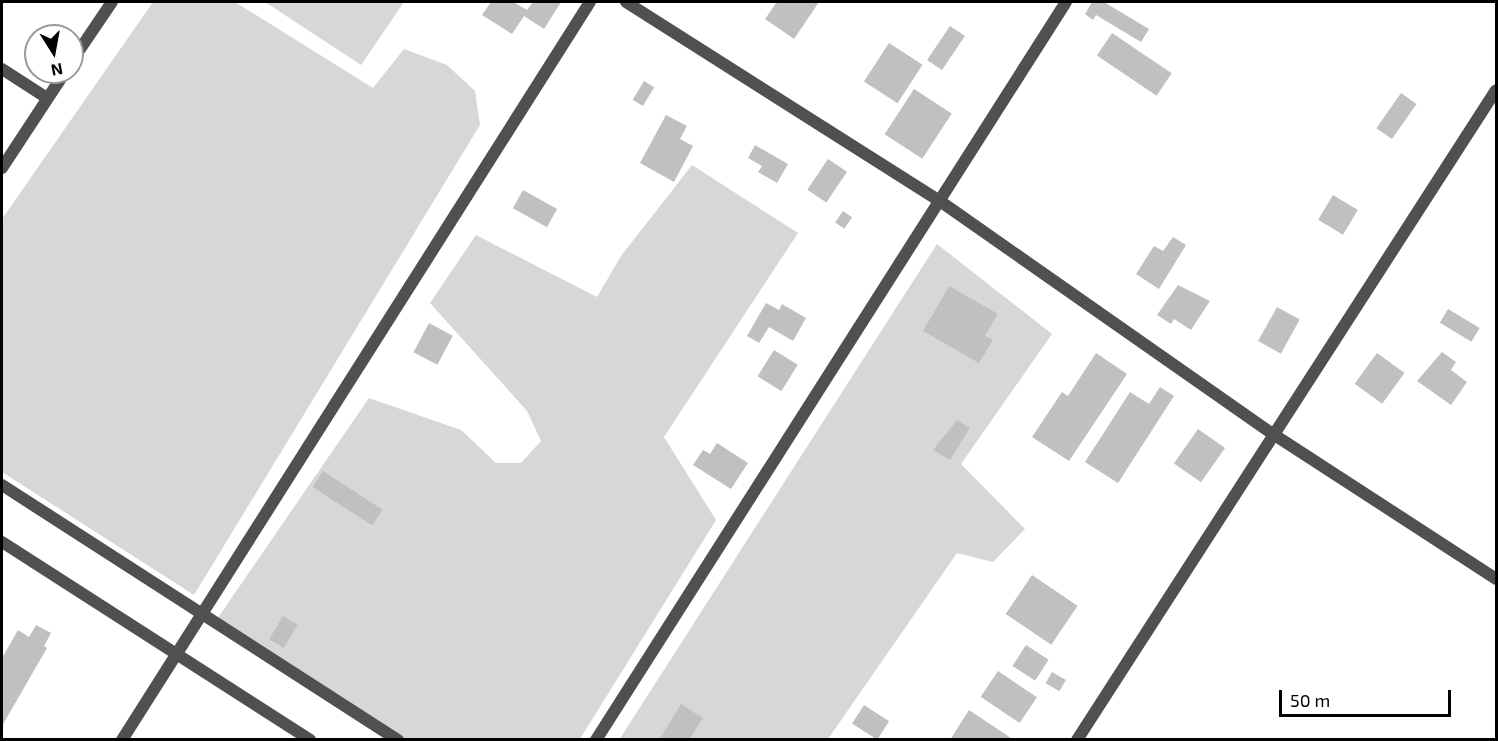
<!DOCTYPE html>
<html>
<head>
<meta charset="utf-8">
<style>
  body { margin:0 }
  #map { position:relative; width:1498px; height:741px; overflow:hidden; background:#fff; font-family:"Exo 2",sans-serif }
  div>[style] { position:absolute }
  .green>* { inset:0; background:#d7d7d7 }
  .building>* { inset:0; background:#c0c0c0; transform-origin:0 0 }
  .street>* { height:12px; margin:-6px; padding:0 6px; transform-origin:6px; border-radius:6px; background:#505050 }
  span { translate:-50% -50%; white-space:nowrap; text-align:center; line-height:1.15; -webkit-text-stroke:4.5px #fff; paint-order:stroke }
  .frame { position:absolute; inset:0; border:3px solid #000; pointer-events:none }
  .north { position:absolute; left:24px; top:24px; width:60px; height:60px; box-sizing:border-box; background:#fff; border:2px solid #999; border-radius:50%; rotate:169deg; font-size:16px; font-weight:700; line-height:24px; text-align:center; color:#000 }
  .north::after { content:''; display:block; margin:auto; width:21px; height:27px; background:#000; clip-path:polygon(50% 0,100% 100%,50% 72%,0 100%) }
  .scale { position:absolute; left:1279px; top:690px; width:172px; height:27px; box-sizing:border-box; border:3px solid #000; border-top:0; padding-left:8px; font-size:18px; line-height:21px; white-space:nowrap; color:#000; -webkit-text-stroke:4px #fff; paint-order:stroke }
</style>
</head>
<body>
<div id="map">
  <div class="green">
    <div style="clip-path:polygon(153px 2px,235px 2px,373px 88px,404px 49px,447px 65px,475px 91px,480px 125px,194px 595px,2px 472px,2px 219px)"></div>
    <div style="clip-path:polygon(265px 2px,404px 2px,361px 65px)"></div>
    <div style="clip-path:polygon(692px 165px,798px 233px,664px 437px,716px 520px,580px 739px,404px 739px,217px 619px,369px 398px,461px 430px,496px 463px,521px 463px,541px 441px,527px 411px,430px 303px,476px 235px,597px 297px,621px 256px)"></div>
    <div style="clip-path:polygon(937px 244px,1052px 334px,961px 464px,1025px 529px,993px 562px,957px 553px,828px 739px,619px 740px)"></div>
  </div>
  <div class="building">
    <div style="clip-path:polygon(491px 2px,513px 2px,527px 10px,533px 2px,561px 2px,544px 29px,524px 16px,512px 34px,482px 15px)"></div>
    <div style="clip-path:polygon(777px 2px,819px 2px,794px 39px,765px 19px)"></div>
    <div style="clip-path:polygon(1092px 2px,1104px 2px,1149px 29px,1141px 42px,1096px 15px,1093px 20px,1085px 14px)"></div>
    <div style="left:950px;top:26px;width:18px;height:41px;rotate:34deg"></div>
    <div style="left:1112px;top:33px;width:72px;height:27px;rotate:34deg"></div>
    <div style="left:889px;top:43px;width:40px;height:46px;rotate:33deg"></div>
    <div style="left:644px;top:81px;width:12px;height:22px;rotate:31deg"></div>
    <div style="left:914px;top:89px;width:45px;height:54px;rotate:33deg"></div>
    <div style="left:1401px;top:93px;width:19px;height:43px;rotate:35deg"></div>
    <div style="clip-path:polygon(666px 115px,687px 126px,680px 139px,693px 146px,674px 182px,640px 163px)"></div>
    <div style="clip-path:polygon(755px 145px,788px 164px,777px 183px,758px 172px,762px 166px,748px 158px)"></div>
    <div style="left:828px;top:159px;width:23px;height:37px;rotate:34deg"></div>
    <div style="left:523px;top:190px;width:39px;height:21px;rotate:29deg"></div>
    <div style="left:1333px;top:195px;width:29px;height:29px;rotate:31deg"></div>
    <div style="left:843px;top:211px;width:11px;height:14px;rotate:34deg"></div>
    <div style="clip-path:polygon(1173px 237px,1186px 245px,1159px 289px,1136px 274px,1154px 246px,1163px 251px)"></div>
    <div style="clip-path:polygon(1178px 285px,1210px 301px,1191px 330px,1174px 319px,1171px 324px,1157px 315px)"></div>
    <div style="clip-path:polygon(949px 286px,998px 314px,985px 336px,993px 340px,979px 363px,923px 331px)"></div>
    <div style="clip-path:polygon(766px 303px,779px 310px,782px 304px,806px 318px,793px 341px,769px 327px,759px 343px,747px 336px)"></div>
    <div style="left:1277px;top:307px;width:26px;height:39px;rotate:29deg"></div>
    <div style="left:1448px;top:309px;width:37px;height:16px;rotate:31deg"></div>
    <div style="left:429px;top:323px;width:27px;height:33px;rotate:28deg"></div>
    <div style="left:774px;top:350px;width:28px;height:31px;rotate:32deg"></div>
    <div style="clip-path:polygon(1442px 352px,1456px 362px,1451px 370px,1467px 382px,1451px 405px,1417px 381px)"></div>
    <div style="clip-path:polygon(1096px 353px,1127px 374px,1069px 461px,1032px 437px,1062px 392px,1068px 396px)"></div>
    <div style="left:1377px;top:353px;width:34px;height:38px;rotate:36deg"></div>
    <div style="clip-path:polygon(1160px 387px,1174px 396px,1118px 483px,1085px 462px,1130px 392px,1149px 404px)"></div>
    <div style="clip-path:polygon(957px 420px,970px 428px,950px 460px,933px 450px)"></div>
    <div style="left:1198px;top:429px;width:33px;height:42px;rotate:35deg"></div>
    <div style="clip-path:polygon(717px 443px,748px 463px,731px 489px,693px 465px,703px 450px,710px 454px)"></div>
    <div style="left:323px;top:471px;width:71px;height:19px;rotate:33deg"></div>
    <div style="left:1032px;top:575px;width:55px;height:47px;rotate:34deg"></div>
    <div style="left:283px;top:616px;width:17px;height:27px;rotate:31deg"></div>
    <div style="clip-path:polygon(36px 625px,51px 633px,44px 646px,47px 648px,2px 726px,2px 658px,18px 630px,29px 637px)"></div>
    <div style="left:1026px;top:645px;width:27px;height:25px;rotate:33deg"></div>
    <div style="left:998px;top:671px;width:47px;height:31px;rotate:34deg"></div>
    <div style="left:1052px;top:672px;width:16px;height:13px;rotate:30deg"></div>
    <div style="clip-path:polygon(681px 704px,703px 718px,689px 740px,659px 740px)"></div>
    <div style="left:864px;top:705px;width:30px;height:22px;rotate:33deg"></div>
    <div style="clip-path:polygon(969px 710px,1014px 740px,950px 740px)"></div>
  </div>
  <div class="street">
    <div style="left:626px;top:2px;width:368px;rotate:32.4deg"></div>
    <div style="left:937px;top:199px;width:410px;rotate:35deg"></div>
    <div style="left:1273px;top:434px;width:266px;rotate:33deg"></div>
    <div style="left:72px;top:61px;width:71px;rotate:-55.9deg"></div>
    <div style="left:2px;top:69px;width:54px;rotate:32.8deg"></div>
    <div style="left:2px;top:168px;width:115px;rotate:-56.7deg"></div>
    <div style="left:2px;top:485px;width:471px;rotate:32.8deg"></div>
    <div style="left:2px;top:542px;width:366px;rotate:32.7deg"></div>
    <div style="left:122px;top:740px;width:874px;rotate:-57.62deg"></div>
    <div style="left:596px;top:740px;width:875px;rotate:-57.51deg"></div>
    <div style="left:1077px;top:740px;width:773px;rotate:-57.19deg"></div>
  </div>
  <div class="frame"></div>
  <div class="north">N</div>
  <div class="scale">50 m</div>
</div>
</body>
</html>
